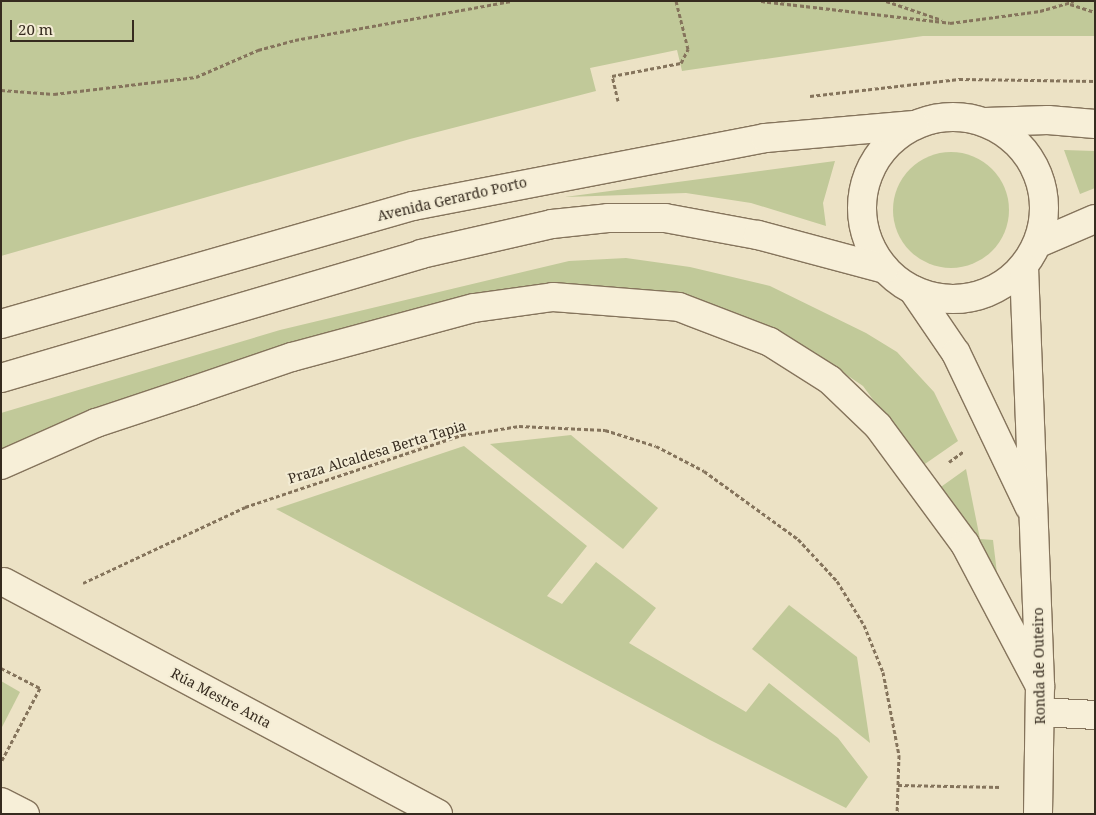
<!DOCTYPE html>
<html>
<head>
<meta charset="utf-8">
<style>
  body { margin:0 }
  #map { position:relative; width:1096px; height:815px; overflow:hidden; background:#ece2c5; font-family:"Noto Serif",serif }
  div>[style] { position:absolute }
  .green>* { inset:0; background:#c1c999 }
  .round { border-radius:50% }
  .path>* { height:3px; margin-top:-1.5px; transform-origin:0; background:repeating-linear-gradient(90deg,#85745c 0 4px,transparent 0 6.5px) }
  .roads { filter:drop-shadow(1px 0 #85745c) drop-shadow(-1px 0 #85745c) drop-shadow(0 1px #85745c) drop-shadow(0 -1px #85745c) }
  .minor>* { height:28px; margin:-14px; padding:0 14px; transform-origin:14px; border-radius:14px; background:#f7efd8 }
  .minor>.ring { margin:-14px; padding:0; box-sizing:content-box; background:none; border:28px solid #f7efd8; border-radius:50% }
  span { translate:-50% -50%; white-space:nowrap; text-align:center; line-height:1.15; -webkit-text-stroke:4px #f3ecd4; paint-order:stroke }
  .street-label { font-size:14px; color:#362b1f }
  .frame { position:absolute; inset:0; border:2px solid #362b1f; pointer-events:none }
  .scale { position:absolute; left:10px; top:20px; width:124px; height:22px; box-sizing:border-box; border:2px solid #362b1f; border-top:0; padding-left:6px; font-size:15px; line-height:18px; white-space:nowrap; color:#362b1f; -webkit-text-stroke:4px #f3ecd4; paint-order:stroke }
</style>
</head>
<body>
<div id="map">
  <div class="green">
    <div style="clip-path:polygon(1px 1px,1095px 1px,1095px 36px,923px 36px,682px 71px,677px 50px,590px 68px,596px 91px,410px 139px,1px 256px)"></div>
    <div style="clip-path:polygon(1064px 150px,1095px 151px,1095px 188px,1080px 194px)"></div>
    <div class="round" style="left:893px;top:152px;width:116px;height:116px"></div>
    <div style="clip-path:polygon(835px 161px,823px 203px,826px 226px,751px 203px,686px 193px,565px 197px)"></div>
    <div style="clip-path:polygon(626px 258px,690px 267px,770px 286px,866px 333px,897px 352px,934px 392px,958px 441px,922px 466px,863px 386px,807px 348px,732px 313px,676px 297px,615px 288px,558px 286px,336px 334px,182px 379px,78px 417px,1px 453px,1px 413px,280px 330px,569px 261px)"></div>
    <div style="clip-path:polygon(571px 435px,658px 508px,623px 549px,490px 444px)"></div>
    <div style="clip-path:polygon(464px 446px,587px 546px,547px 596px,562px 604px,596px 562px,656px 608px,629px 643px,746px 712px,769px 683px,838px 738px,868px 777px,846px 808px,710px 740px,276px 509px)"></div>
    <div style="clip-path:polygon(966px 469px,980px 539px,993px 540px,999px 590px,938px 489px)"></div>
    <div style="clip-path:polygon(789px 605px,857px 657px,870px 743px,752px 649px)"></div>
    <div style="clip-path:polygon(1px 681px,20px 692px,1px 729px)"></div>
  </div>
  <div class="path">
    <div style="left:761px;top:1px;width:190px;rotate:6.6deg"></div>
    <div style="left:950px;top:23px;width:91px;rotate:-7.6deg"></div>
    <div style="left:1040px;top:11px;width:35px;rotate:-16deg"></div>
    <div style="left:886px;top:1px;width:59px;rotate:18.7deg"></div>
    <div style="left:1070px;top:4px;width:26px;rotate:18deg"></div>
    <div style="left:1px;top:90px;width:53px;rotate:4.3deg"></div>
    <div style="left:54px;top:94px;width:143px;rotate:-6.8deg"></div>
    <div style="left:196px;top:77px;width:68px;rotate:-23.5deg"></div>
    <div style="left:258px;top:50px;width:38px;rotate:-15deg"></div>
    <div style="left:295px;top:40px;width:219px;rotate:-10.2deg"></div>
    <div style="left:810px;top:96px;width:150px;rotate:-6.5deg"></div>
    <div style="left:959px;top:79px;width:136px;rotate:0.8deg"></div>
    <div style="left:618px;top:101px;width:26px;rotate:-103deg"></div>
    <div style="left:612px;top:76px;width:70px;rotate:-10.7deg"></div>
    <div style="left:681px;top:63px;width:16px;rotate:-63deg"></div>
    <div style="left:688px;top:49px;width:49px;rotate:-104deg"></div>
    <div style="left:949px;top:462px;width:19px;rotate:-36deg"></div>
    <div style="left:83px;top:583px;width:179px;rotate:-25.1deg"></div>
    <div style="left:245px;top:507px;width:229px;rotate:-18.4deg"></div>
    <div style="left:462px;top:435px;width:58px;rotate:-9deg"></div>
    <div style="left:519px;top:426px;width:86px;rotate:2.7deg"></div>
    <div style="left:605px;top:430px;width:53px;rotate:17.4deg"></div>
    <div style="left:656px;top:446px;width:54px;rotate:27.5deg"></div>
    <div style="left:704px;top:471px;width:116px;rotate:35.9deg"></div>
    <div style="left:798px;top:539px;width:57px;rotate:47.1deg"></div>
    <div style="left:837px;top:581px;width:52px;rotate:58.5deg"></div>
    <div style="left:864px;top:625px;width:51px;rotate:68deg"></div>
    <div style="left:883px;top:672px;width:85px;rotate:79.1deg"></div>
    <div style="left:899px;top:755px;width:59px;rotate:91.9deg"></div>
    <div style="left:1px;top:668px;width:44px;rotate:27.1deg"></div>
    <div style="left:40px;top:688px;width:84px;rotate:117.8deg"></div>
    <div style="left:898px;top:785px;width:104px;rotate:1.1deg"></div>
  </div>
  <div class="roads">
    <div class="minor">
      <div class="ring" style="left:862px;top:117px;width:154px;height:154px"></div>
      <div style="left:985px;top:122px;width:63px;rotate:-1.8deg"></div>
      <div style="left:1048px;top:120px;width:47px;rotate:4.9deg"></div>
      <div style="left:1039px;top:243px;width:61px;rotate:-23.2deg"></div>
      <div style="left:1024px;top:267px;width:419px;rotate:87.8deg"></div>
      <div style="left:1040px;top:686px;width:128px;rotate:90.9deg"></div>
      <div style="left:913px;top:290px;width:76px;rotate:55.7deg"></div>
      <div style="left:956px;top:353px;width:170px;rotate:64.5deg"></div>
      <div style="left:1px;top:324px;width:429px;rotate:-16deg"></div>
      <div style="left:413px;top:206px;width:359px;rotate:-10.9deg"></div>
      <div style="left:765px;top:138px;width:150px;rotate:-5deg"></div>
      <div style="left:1px;top:378px;width:438px;rotate:-16.4deg"></div>
      <div style="left:421px;top:254px;width:134px;rotate:-12.9deg"></div>
      <div style="left:552px;top:224px;width:56px;rotate:-6.1deg"></div>
      <div style="left:608px;top:218px;width:57px"></div>
      <div style="left:665px;top:218px;width:95px;rotate:10.4deg"></div>
      <div style="left:758px;top:235px;width:131px;rotate:15deg"></div>
      <div style="left:1px;top:465px;width:104px;rotate:-23.9deg"></div>
      <div style="left:96px;top:423px;width:101px;rotate:-18.4deg"></div>
      <div style="left:192px;top:391px;width:106px;rotate:-18.8deg"></div>
      <div style="left:292px;top:357px;width:188px;rotate:-15.1deg"></div>
      <div style="left:474px;top:308px;width:80px;rotate:-7.9deg"></div>
      <div style="left:553px;top:297px;width:126px;rotate:4.5deg"></div>
      <div style="left:679px;top:307px;width:97px;rotate:21deg"></div>
      <div style="left:770px;top:342px;width:71px;rotate:32.3deg"></div>
      <div style="left:830px;top:380px;width:66px;rotate:43.8deg"></div>
      <div style="left:878px;top:426px;width:147px;rotate:53.6deg"></div>
      <div style="left:965px;top:544px;width:161px;rotate:62.2deg"></div>
      <div style="left:4px;top:582px;width:492px;rotate:28.1deg"></div>
      <div style="left:1040px;top:712px;width:55px;rotate:3.1deg"></div>
      <div style="left:1px;top:802px;width:27px;rotate:27deg"></div>
    </div>
  </div>
  <div class="street-label">
    <span style="left:452px;top:199px;rotate:-13deg">Avenida Gerardo Porto</span>
    <span style="left:377px;top:452px;rotate:-17deg">Praza Alcaldesa Berta Tapia</span>
    <span style="left:1039px;top:666px;rotate:-91deg">Ronda de Outeiro</span>
    <span style="left:221px;top:698px;rotate:28deg">Rúa Mestre Anta</span>
  </div>
  <div class="frame"></div>
  <div class="scale">20 m</div>
</div>
</body>
</html>
